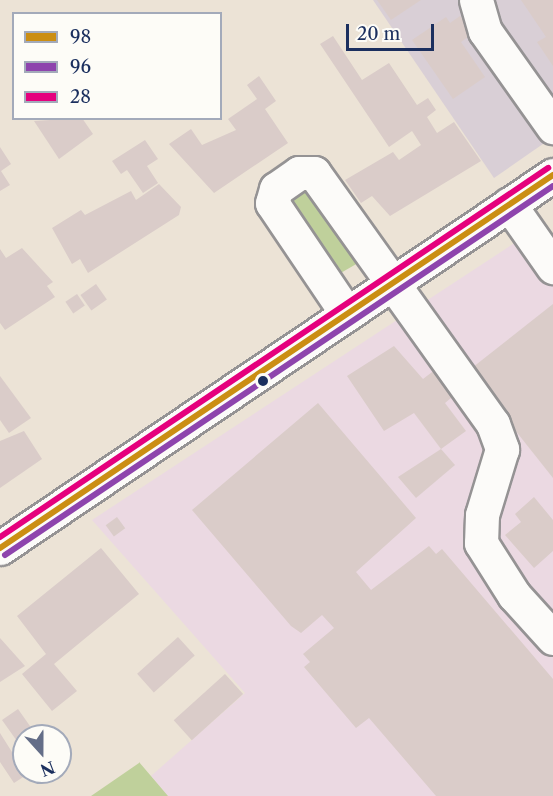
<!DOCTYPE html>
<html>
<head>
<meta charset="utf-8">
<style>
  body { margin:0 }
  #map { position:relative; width:553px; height:796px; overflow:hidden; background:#ece3d6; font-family:"Libre Caslon Text",serif }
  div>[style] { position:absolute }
  .built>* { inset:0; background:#ebd9e2 }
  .industrial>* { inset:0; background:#d9cfd6 }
  .green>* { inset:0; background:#bfd09b }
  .building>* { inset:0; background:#daccc9; transform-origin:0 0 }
  .roads { filter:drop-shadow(2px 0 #959394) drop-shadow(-2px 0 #959394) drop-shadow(0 2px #959394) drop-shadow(0 -2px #959394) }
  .minor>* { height:33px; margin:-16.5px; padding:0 16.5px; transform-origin:16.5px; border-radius:16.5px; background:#fcfbf9 }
  .major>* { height:33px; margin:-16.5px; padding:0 16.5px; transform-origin:16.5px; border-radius:16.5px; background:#fcfbf9 }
  .bus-1>* { height:6px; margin:-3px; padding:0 3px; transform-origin:3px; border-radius:3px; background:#cb8e13 }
  .bus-2>* { height:6px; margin:-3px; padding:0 3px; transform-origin:3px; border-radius:3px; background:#8e44ad }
  .bus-3>* { height:6px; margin:-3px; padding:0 3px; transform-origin:3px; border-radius:3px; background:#e5007d }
  .dots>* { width:16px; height:16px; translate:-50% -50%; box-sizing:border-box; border:3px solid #fdfcf7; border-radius:50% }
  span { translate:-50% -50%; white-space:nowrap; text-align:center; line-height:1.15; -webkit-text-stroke:4.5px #fdfcf7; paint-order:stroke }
  .legend { position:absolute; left:12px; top:12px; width:210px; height:108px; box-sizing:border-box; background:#fdfcf7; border:2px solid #a3aaba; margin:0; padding:8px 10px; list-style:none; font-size:18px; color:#1b2f5e }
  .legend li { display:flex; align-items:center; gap:12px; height:30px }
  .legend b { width:30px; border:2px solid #a3aaba }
  .north { position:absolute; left:12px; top:724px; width:60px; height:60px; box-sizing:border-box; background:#fdfcf7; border:2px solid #a3aaba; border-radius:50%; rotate:159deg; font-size:16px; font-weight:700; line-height:24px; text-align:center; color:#1b2f5e }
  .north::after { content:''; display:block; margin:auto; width:21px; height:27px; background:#646e88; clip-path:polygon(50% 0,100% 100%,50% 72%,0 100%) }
  .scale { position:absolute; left:346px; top:24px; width:88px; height:27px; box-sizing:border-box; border:3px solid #1b2f5e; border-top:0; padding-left:8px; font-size:18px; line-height:21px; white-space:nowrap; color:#1b2f5e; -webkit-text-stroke:4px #fdfcf7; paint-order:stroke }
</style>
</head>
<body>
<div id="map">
  <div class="built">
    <div style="clip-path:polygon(539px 227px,553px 243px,553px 796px,168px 796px,151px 776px,245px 693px,92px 520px)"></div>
  </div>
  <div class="industrial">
    <div style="clip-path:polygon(373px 0,553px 0,553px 137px,494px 178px)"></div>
  </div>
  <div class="green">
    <div style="clip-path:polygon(303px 177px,365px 259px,332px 278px,279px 200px)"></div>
    <div style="clip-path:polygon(139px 762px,168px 796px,91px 796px,139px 763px)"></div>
  </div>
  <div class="building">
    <div style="clip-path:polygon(377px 0,421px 0,391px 20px)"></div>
    <div style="clip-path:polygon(521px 0,553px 0,553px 66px,537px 42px,546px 37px)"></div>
    <div style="clip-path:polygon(460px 16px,472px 34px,461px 42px,485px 77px,453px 99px,412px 40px,446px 17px,450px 23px)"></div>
    <div style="clip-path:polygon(333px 36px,362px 80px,389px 63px,417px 105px,428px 98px,436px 110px,427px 117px,437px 133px,454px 122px,481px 161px,390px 216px,372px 196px,361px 203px,345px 180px,393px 152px,399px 160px,421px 145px,412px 131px,389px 147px,320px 44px)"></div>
    <div style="clip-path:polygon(259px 76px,276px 101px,265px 109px,288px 143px,214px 193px,169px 144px,191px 129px,202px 145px,236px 130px,228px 119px,257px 99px,247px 85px)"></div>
    <div style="clip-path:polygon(82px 118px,93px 134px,59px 159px,34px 121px)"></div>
    <div style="clip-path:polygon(145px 140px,158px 159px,147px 166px,158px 183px,143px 193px,127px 170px,121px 174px,112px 161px)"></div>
    <div style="clip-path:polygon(0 147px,11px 164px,1px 171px,10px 185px,0 191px)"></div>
    <div style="clip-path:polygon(159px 184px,181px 207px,179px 215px,88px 273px,80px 259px,72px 264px,52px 228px,81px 210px,85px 215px,131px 191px,136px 200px)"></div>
    <div style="clip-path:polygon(22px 248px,53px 282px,47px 286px,55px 297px,5px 330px,0 323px,0 249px,6px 258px)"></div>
    <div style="left:96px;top:284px;width:19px;height:19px;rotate:55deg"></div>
    <div style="left:77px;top:294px;width:14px;height:14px;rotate:56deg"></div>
    <div style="clip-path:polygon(553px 304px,553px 478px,468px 371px)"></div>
    <div style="clip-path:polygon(394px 346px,423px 379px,436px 369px,457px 393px,445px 403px,466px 431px,441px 449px,414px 413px,384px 431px,347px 376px)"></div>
    <div style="clip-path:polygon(0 376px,31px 418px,9px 433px,0 420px)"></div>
    <div style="clip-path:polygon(318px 403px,416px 518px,356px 572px,371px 590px,429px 546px,436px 554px,442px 549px,553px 679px,553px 796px,436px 796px,369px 718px,356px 728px,304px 667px,310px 662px,303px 654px,334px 628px,322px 615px,301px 633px,291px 626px,192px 510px)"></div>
    <div style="clip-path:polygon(24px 431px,42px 459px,0 488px,0 441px)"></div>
    <div style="clip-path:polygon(441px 449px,455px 465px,416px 498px,398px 477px)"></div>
    <div style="clip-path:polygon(534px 497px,553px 520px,553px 551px,534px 568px,505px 535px,521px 522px,515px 514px)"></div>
    <div style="left:117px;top:517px;width:14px;height:14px;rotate:54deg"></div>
    <div style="clip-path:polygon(101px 548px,139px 594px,54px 664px,77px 691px,52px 711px,22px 674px,46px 654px,17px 616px)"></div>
    <div style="left:178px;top:637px;width:25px;height:55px;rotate:48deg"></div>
    <div style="clip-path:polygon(0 638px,25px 666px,0 682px)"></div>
    <div style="left:225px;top:674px;width:27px;height:69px;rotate:48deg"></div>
    <div style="clip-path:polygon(18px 709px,37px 736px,24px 736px,24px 751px,2px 720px)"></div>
    <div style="clip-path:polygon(0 733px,17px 760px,24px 758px,24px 772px,31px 772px,14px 783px,0 762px)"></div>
  </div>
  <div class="roads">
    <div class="minor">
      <div style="left:476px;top:0;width:32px;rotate:74deg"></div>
      <div style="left:485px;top:31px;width:118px;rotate:54.7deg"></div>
      <div style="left:509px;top:204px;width:77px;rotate:55.1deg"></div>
      <div style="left:347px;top:314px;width:134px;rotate:-124deg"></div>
      <div style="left:272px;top:203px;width:15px;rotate:-74deg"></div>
      <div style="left:276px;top:189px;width:28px;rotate:-35deg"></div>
      <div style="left:299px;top:173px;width:15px"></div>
      <div style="left:314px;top:173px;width:308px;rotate:54.5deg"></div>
      <div style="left:493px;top:424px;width:27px;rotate:70deg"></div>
      <div style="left:502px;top:449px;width:69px;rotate:106.9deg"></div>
      <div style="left:482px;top:515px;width:28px;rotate:92deg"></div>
      <div style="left:481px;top:543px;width:62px;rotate:57.6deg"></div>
      <div style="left:514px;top:595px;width:58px;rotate:47.8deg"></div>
    </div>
    <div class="major">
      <div style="left:0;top:548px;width:667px;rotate:-34deg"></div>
    </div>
  </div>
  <div class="bus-1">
    <div style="left:0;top:548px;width:667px;rotate:-34deg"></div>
  </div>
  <div class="bus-2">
    <div style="left:5px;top:555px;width:661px;rotate:-33.95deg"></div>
  </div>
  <div class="bus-3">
    <div style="left:0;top:537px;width:661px;rotate:-33.95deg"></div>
  </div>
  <div class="dots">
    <div style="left:263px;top:381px;background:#1b2f5e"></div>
  </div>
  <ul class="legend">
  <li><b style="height:8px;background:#cb8e13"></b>98</li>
  <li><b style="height:8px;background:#8e44ad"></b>96</li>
  <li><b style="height:8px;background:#e5007d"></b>28</li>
  </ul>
  <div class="north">N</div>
  <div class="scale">20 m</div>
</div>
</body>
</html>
